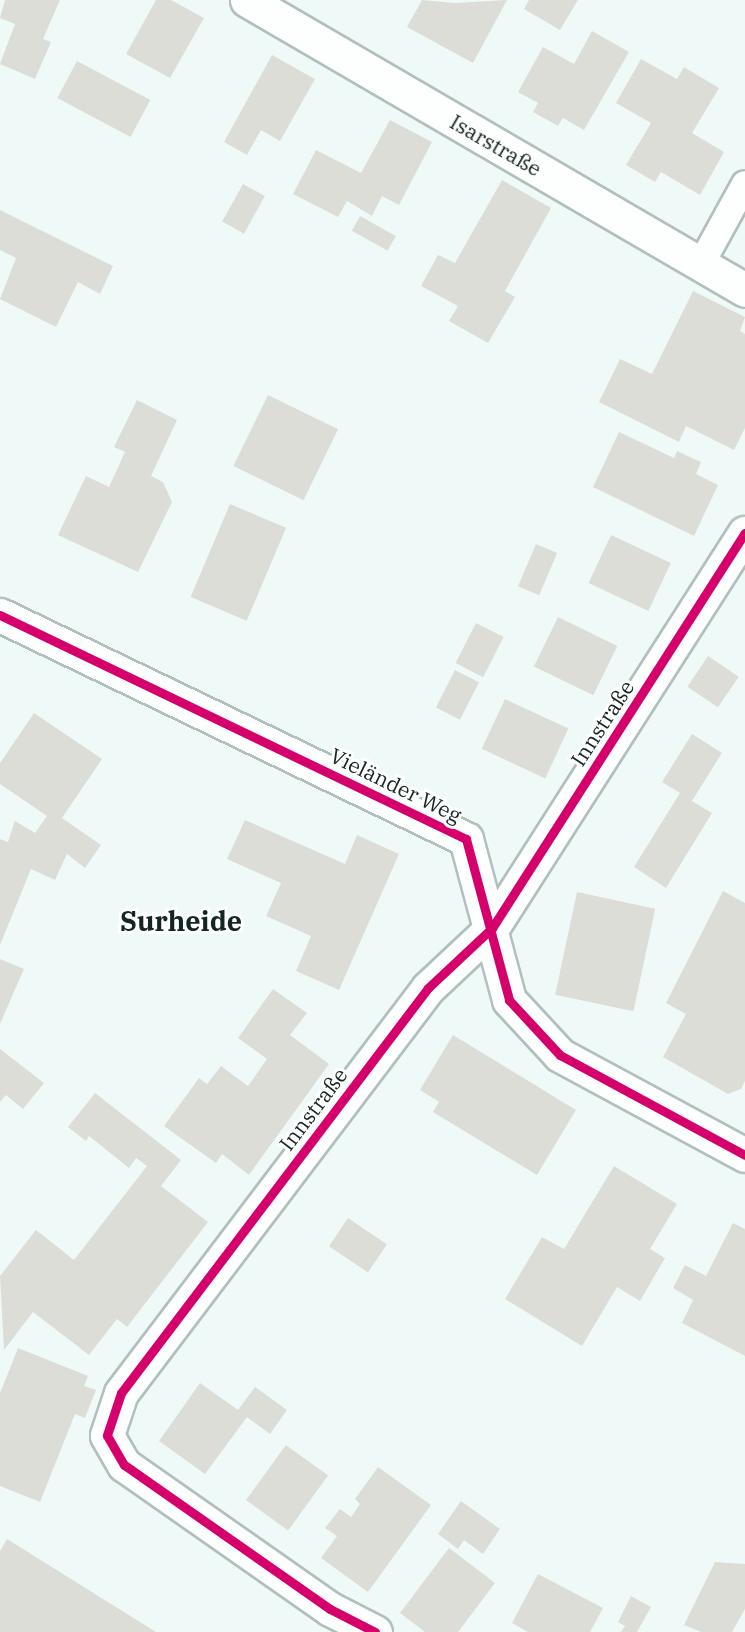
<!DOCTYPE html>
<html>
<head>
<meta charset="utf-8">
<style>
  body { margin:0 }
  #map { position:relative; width:745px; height:1632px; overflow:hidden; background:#effaf8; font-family:"IBM Plex Serif",serif }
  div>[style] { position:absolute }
  .building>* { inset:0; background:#ddddd7; transform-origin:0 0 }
  .roads { filter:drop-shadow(2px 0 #b1bfbd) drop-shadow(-2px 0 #b1bfbd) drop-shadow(0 2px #b1bfbd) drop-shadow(0 -2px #b1bfbd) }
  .lane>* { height:26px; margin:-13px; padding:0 13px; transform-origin:13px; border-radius:13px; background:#fdfefe }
  .street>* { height:33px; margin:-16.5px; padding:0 16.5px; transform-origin:16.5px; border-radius:16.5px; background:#fdfefe }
  .cycleway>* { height:9px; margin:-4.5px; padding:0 4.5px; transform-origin:4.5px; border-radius:4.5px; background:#d6006c }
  span { translate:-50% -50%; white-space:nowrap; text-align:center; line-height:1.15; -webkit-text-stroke:6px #fff; paint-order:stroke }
  .street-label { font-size:21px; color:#142624 }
  .district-label { font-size:27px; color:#142624; font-weight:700 }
</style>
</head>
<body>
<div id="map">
  <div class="building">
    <div style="clip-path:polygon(5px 0,60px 0,43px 39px,51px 42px,35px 79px,0 64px,15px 24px,0 18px)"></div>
    <div style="clip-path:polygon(156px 0,171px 0,204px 18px,170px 78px,126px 54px)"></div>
    <div style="clip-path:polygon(422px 0,455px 3px,507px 0,473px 63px,407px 27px)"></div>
    <div style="clip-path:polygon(529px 0,578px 0,560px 30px,524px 9px)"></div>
    <div style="clip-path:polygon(592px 31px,629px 52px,584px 130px,563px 118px,558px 126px,533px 112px,538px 103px,518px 92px,543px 47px,574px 64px)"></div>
    <div style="clip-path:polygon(272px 55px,315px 79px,280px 141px,261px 130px,247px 155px,224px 142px)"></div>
    <div style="clip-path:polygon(641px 59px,677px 79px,684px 67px,719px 88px,692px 133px,724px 152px,700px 195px,661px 172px,655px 182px,626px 165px,651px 123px,616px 103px)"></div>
    <div style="left:77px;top:61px;width:83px;height:42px;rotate:28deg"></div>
    <div style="clip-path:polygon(390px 120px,432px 142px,399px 205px,382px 196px,372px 216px,347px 201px,338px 217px,293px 194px,316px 150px,361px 173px)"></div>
    <div style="clip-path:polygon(502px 180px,551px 208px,505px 291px,515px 297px,488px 343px,449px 321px,458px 306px,421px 286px,438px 255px,455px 263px)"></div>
    <div style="left:243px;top:184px;width:25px;height:43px;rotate:29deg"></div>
    <div style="clip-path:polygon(0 210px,113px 266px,100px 294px,78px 282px,56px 327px,0 299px,16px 258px,0 250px)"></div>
    <div style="left:360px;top:216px;width:41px;height:17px;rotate:29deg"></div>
    <div style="clip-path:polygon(693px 291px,745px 317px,740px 331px,745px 334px,745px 428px,734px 450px,686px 426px,679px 442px,599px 402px,620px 359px,652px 374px)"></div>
    <div style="left:268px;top:395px;width:78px;height:79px;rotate:26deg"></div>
    <div style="clip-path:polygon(137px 400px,177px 420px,151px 476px,163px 482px,172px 502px,138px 572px,58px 535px,86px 476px,109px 487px,125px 452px,114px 447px)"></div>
    <div style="clip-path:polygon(619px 432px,674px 458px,677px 451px,701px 462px,696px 474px,718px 485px,694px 536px,593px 487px)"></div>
    <div style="left:230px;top:504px;width:61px;height:101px;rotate:23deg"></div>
    <div style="left:611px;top:535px;width:66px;height:53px;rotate:25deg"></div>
    <div style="left:536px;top:544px;width:23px;height:46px;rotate:23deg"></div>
    <div style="left:558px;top:617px;width:66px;height:55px;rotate:26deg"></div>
    <div style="left:476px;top:623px;width:31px;height:45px;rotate:27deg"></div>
    <div style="left:708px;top:656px;width:37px;height:37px;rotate:34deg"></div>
    <div style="left:455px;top:670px;width:27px;height:42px;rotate:27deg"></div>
    <div style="left:505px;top:699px;width:70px;height:55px;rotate:25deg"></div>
    <div style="clip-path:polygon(34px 713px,102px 759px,62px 818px,101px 845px,85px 868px,67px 854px,55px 880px,31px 869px,0 945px,0 839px,8px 842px,15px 821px,35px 833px,47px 816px,0 784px,0 763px)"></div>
    <div style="clip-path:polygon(692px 734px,722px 753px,692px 801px,712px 813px,666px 888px,634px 867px,680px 793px,662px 782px)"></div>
    <div style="clip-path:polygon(245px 820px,345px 864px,357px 835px,399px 854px,339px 990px,296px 971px,311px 936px,266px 916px,281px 883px,227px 859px)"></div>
    <div style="clip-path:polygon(723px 891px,745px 903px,745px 1081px,741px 1089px,728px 1094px,663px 1057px,686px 1014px,666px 1003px)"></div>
    <div style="left:577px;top:892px;width:80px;height:105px;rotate:12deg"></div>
    <div style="clip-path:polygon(0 959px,24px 969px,0 1024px)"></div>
    <div style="clip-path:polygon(273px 989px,307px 1013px,290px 1035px,329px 1064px,249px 1175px,222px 1154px,216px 1163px,164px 1126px,199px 1078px,207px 1084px,221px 1066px,248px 1086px,267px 1059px,238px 1038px)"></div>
    <div style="clip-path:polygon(453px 1035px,576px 1110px,537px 1175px,433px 1112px,439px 1102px,420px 1090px)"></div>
    <div style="clip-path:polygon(0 1049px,44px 1083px,23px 1109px,6px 1095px,0 1102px)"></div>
    <div style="clip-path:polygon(95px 1093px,181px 1160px,161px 1186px,208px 1222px,127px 1327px,117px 1319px,89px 1355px,33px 1312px,4px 1350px,0 1276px,36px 1230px,74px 1260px,147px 1166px,136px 1158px,129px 1168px,89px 1136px,86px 1141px,68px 1127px)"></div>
    <div style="clip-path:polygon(614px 1166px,677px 1204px,650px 1249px,665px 1258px,640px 1301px,617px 1287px,582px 1346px,505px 1299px,542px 1237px,564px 1249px)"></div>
    <div style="left:348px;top:1218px;width:47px;height:34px;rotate:34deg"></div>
    <div style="clip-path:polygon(733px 1223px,745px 1229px,745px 1356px,682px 1323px,693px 1300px,673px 1288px,685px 1265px,706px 1276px)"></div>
    <div style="clip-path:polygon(18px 1348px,88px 1376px,84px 1386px,96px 1390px,85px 1418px,75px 1414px,40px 1502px,0 1486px,0 1393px)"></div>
    <div style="clip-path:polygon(200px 1383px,238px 1410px,255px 1387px,287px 1410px,270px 1434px,247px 1417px,205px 1474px,159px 1441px)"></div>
    <div style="left:286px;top:1445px;width:52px;height:68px;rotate:36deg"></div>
    <div style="clip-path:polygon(378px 1467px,431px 1505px,368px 1592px,321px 1558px,337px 1536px,325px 1528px,340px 1509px,351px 1517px,360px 1504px,355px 1499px)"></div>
    <div style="clip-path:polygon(461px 1501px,500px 1529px,483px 1554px,464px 1540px,458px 1549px,438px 1534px)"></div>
    <div style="clip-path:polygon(7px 1539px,111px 1604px,156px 1632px,0 1632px,0 1551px)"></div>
    <div style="clip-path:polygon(449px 1548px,495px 1583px,458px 1632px,425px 1632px,400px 1613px)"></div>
    <div style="clip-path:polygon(715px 1562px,745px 1564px,745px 1609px,732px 1632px,701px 1632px,684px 1625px)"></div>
    <div style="clip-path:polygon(538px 1574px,603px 1608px,590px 1632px,528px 1632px,512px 1623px)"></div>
    <div style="clip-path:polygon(631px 1596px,651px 1607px,637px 1632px,621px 1632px,625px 1626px,618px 1622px)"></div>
  </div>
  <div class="roads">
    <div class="lane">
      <div style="left:701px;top:264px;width:91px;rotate:-61.2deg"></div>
    </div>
    <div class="street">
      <div style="left:247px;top:0;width:576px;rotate:30.21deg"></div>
      <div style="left:0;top:615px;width:517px;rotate:25.67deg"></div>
      <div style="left:466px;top:839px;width:167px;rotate:75deg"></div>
      <div style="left:509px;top:1000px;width:75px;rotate:47.2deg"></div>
      <div style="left:560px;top:1055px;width:210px;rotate:28.4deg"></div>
      <div style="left:375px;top:1632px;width:51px;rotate:-152.9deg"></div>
      <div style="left:330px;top:1609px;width:251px;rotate:-145deg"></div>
      <div style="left:124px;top:1465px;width:34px;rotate:-120deg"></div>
      <div style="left:107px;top:1435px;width:44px;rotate:-71.6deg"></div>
      <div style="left:121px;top:1393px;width:508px;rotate:-52.84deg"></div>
      <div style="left:428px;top:988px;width:88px;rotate:-43.2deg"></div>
      <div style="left:492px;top:928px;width:469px;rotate:-57.4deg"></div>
    </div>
  </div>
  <div class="cycleway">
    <div style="left:0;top:615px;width:517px;rotate:25.67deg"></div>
    <div style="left:466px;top:839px;width:167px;rotate:75deg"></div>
    <div style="left:509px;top:1000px;width:75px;rotate:47.2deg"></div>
    <div style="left:560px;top:1055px;width:210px;rotate:28.4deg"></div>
    <div style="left:375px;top:1632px;width:51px;rotate:-152.9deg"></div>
    <div style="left:330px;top:1609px;width:251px;rotate:-145deg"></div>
    <div style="left:124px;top:1465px;width:34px;rotate:-120deg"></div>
    <div style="left:107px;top:1435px;width:44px;rotate:-71.6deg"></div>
    <div style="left:121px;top:1393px;width:508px;rotate:-52.84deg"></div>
    <div style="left:428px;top:988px;width:88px;rotate:-43.2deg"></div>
    <div style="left:492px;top:928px;width:469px;rotate:-57.4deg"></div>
  </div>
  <div class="street-label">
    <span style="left:496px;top:145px;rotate:30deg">Isarstraße</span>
    <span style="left:602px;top:723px;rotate:-57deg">Innstraße</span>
    <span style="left:396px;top:785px;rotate:26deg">Vieländer Weg</span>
    <span style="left:313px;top:1109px;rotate:-53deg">Innstraße</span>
  </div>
  <div class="district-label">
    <span style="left:181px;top:921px">Surheide</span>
  </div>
</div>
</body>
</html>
